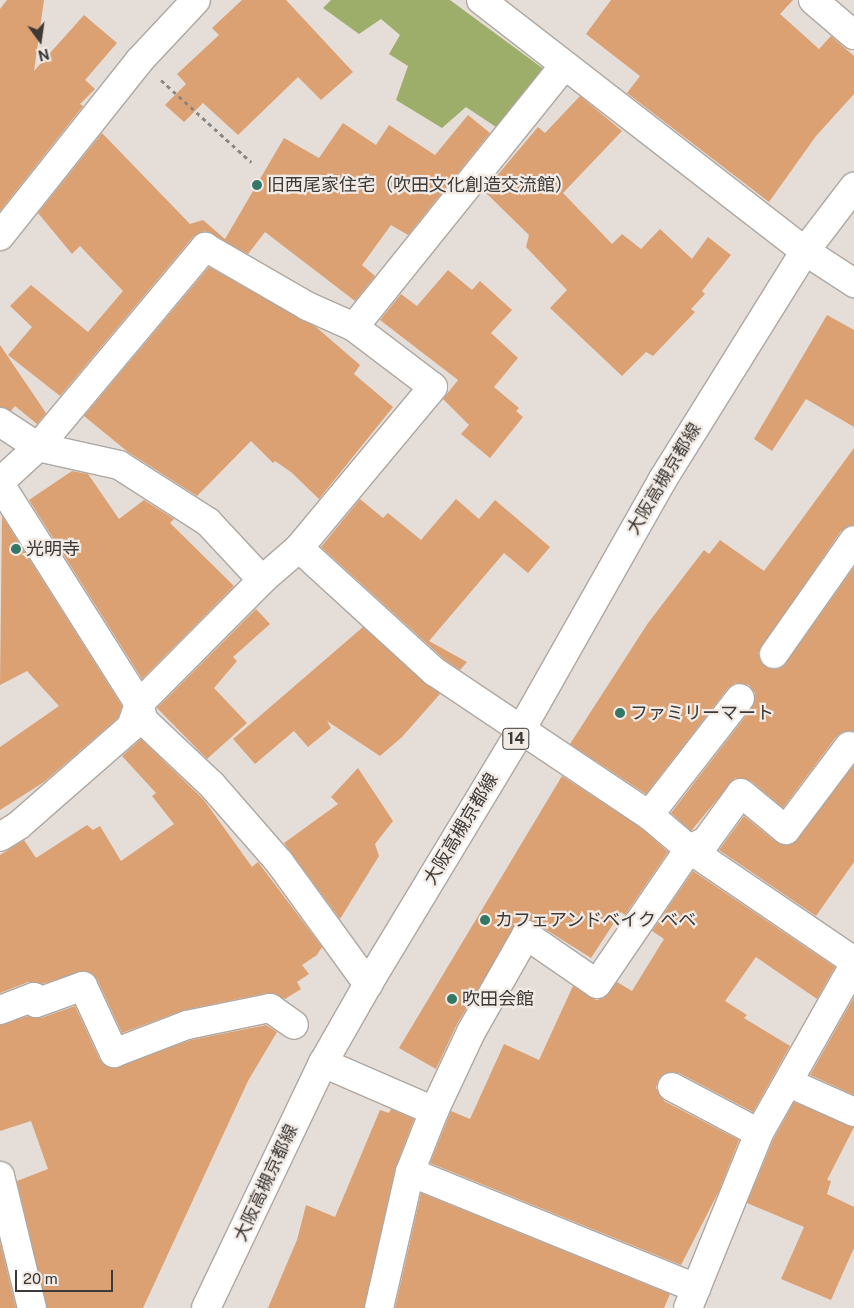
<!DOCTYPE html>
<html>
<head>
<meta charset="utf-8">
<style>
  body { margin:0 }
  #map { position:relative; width:854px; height:1308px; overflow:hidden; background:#e5ddd8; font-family:"Public Sans","Noto Sans JP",sans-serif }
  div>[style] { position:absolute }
  .forest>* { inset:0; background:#9dae6a }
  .building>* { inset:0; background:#dca173 }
  .path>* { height:3px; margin-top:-1.5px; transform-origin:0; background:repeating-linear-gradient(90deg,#8b8682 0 4px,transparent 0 8px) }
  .roads { filter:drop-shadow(1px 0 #aea7a2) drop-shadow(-1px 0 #aea7a2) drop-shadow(0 1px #aea7a2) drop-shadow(0 -1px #aea7a2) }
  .minor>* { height:28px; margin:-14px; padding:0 14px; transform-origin:14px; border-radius:14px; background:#fff }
  .major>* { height:28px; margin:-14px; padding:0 14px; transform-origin:14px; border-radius:14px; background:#fff }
  .dots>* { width:14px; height:14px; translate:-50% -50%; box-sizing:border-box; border:2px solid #f2eae5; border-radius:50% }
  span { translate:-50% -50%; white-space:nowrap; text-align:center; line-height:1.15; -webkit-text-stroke:4.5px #f2eae5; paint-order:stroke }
  .shield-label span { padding:1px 4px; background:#f2eae5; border:1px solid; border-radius:4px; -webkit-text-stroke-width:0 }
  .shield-label { font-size:16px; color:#3c3936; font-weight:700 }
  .poi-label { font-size:18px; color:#3c3936 }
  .left { translate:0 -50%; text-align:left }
  .street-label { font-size:18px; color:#3c3936 }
  .north { position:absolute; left:15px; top:15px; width:50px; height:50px; -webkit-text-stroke:4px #f2eae5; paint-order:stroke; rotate:166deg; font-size:14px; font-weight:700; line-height:20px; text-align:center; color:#3c3936 }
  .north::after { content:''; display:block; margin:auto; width:18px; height:22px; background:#3c3936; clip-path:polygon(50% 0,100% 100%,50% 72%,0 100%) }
  .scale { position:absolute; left:15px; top:1270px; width:98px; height:22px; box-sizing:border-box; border:2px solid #3c3936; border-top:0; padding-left:6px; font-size:15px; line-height:18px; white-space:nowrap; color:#3c3936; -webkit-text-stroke:4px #f2eae5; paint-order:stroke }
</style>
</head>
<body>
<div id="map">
  <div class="forest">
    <div style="clip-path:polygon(331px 0,450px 0,545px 70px,496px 127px,466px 107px,442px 128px,396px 100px,408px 66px,389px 54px,400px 35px,381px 19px,359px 34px,323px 8px)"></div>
  </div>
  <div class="building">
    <div style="clip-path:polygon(7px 0,44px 0,34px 71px,84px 15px,117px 43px,85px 80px,95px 89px,80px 104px,83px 106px,0 211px,0 9px)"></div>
    <div style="clip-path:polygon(242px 0,286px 0,353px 72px,321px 100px,298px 77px,238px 135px,203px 103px,184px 122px,165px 105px,186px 84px,177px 74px,219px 35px,212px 28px)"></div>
    <div style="clip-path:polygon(611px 0,793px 0,780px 14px,819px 49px,831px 36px,854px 56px,854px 94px,816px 136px,769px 202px,627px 93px,640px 76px,586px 34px)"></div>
    <div style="clip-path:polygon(580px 96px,622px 131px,563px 193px,612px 244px,622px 234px,641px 249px,660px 229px,692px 259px,708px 237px,731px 255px,702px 291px,705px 294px,691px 309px,695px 312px,653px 356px,646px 352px,622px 376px,550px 308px,567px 290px,526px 247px,529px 235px,484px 191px,538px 127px,545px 133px)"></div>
    <div style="clip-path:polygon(468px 115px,490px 133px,408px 235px,391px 225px,362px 265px,375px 276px,355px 301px,265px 232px,248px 254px,205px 231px,193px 237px,60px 396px,8px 355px,32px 327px,10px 306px,31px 285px,88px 332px,123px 291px,80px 246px,72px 254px,38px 213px,102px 133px,190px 224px,203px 220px,225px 239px,284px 138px,319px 158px,343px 123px,376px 145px,389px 125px,435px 155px)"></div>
    <div style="clip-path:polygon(209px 267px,316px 327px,360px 365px,354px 374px,393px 407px,319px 499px,291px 472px,275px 461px,273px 463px,251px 441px,197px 496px,128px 452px,84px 416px)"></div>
    <div style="clip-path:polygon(448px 270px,472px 290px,480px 281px,512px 310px,491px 333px,518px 358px,494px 387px,519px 408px,516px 411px,523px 417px,490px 458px,461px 434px,469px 425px,443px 399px,458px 380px,380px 320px,401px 294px,417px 306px)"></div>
    <div style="clip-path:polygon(827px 315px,854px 330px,854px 427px,806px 399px,772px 451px,754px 439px)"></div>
    <div style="clip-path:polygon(0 345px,46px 413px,37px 424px,15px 406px,11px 411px,0 407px)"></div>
    <div style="clip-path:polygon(854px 448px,854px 525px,841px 531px,758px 653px,765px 666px,772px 669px,786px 663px,854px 567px,854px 732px,843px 732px,836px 737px,783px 808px,751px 781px,735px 778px,691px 831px,671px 813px,752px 708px,755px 693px,749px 685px,735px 683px,728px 688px,646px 794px,570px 744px,648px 623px,704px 550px,709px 554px,720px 540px,764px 571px)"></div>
    <div style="clip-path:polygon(72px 471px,88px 474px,119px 519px,144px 500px,174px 519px,170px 523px,234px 586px,142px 679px,29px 500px)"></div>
    <div style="clip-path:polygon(360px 499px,383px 518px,388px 513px,421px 540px,456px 499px,479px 519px,495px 500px,550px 547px,528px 573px,504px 553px,429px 641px,467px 662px,460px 670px,445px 660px,321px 547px)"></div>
    <div style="clip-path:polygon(2px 516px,122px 706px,118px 718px,44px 782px,0 810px,0 747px,59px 706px,27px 671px,0 685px)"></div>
    <div style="clip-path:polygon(256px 609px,270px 624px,233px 657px,237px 661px,214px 688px,247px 723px,207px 759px,157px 708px)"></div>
    <div style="clip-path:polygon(363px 627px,440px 694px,402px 737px,380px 756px,327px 721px,331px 728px,308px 747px,294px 731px,255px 764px,233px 739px)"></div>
    <div style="clip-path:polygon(141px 739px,204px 800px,252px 867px,258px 862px,322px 947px,317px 955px,302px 965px,309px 974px,297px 982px,301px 989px,285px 999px,267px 993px,184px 1010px,122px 1033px,97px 979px,86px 971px,42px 984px,28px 982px,0 993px,0 855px,24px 840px,36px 858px,87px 825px,93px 830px,100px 826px,121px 861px,174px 824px,152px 796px,156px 793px,122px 756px)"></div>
    <div style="clip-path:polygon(854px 765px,854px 862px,816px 916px,719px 850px,744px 816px,776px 842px,792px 844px)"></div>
    <div style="clip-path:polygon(358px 768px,393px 821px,375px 844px,379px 856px,340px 919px,284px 843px,338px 804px,331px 797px)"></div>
    <div style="clip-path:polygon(562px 776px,640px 827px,668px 852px,625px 915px,621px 912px,591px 958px,523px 915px,457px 1024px,436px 1069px,399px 1048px)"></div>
    <div style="clip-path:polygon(693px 871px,835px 967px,817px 999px,756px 957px,725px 1001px,747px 1015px,744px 1018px,790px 1046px,753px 1112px,679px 1073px,664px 1074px,658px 1080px,656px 1088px,664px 1101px,739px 1140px,719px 1191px,681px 1265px,430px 1163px,451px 1111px,470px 1119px,504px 1044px,539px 1060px,573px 986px,596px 1000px,604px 998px,617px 982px,632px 991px,664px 939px,652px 931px)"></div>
    <div style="clip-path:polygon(854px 997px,854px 1095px,810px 1075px)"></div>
    <div style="clip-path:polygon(75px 1006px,100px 1060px,112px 1068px,191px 1040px,266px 1025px,277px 1032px,248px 1081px,143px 1308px,47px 1308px,17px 1181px,48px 1169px,31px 1121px,0 1131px,0 1025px,28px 1016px,41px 1018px)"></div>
    <div style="clip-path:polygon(794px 1102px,854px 1127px,827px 1180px,831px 1181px,827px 1194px,854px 1207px,854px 1248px,831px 1300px,781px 1279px,804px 1227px,747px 1203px,773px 1140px)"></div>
    <div style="clip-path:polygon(391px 1109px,414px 1119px,395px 1169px,364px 1308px,268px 1308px,297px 1240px,306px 1205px,335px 1217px,380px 1110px,389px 1113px)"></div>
    <div style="clip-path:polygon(421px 1193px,670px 1294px,664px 1308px,395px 1308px)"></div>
    <div style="clip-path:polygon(0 1242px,16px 1308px,0 1308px)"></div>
  </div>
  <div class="path">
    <div style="left:161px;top:80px;width:122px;rotate:42.3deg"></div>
  </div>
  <div class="roads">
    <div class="minor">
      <div style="left:481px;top:0;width:410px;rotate:37.8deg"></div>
      <div style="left:805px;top:251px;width:59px;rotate:33.1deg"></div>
      <div style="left:813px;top:0;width:54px;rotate:40.5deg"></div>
      <div style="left:0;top:236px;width:223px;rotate:-51.5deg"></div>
      <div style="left:139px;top:61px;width:83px;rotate:-46.9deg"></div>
      <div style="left:354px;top:327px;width:336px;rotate:-51.2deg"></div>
      <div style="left:0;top:422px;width:45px;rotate:33.3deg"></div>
      <div style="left:38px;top:447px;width:83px;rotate:12.5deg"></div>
      <div style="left:119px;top:465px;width:106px;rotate:32.6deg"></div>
      <div style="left:208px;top:522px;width:79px;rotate:47deg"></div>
      <div style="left:0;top:482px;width:52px;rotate:-42.6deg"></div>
      <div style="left:38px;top:447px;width:261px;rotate:-50.1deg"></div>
      <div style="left:205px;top:247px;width:118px;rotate:30deg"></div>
      <div style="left:307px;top:306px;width:51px;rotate:24.1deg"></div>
      <div style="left:354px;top:327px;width:99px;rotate:37.2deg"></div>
      <div style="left:433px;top:387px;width:209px;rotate:129.8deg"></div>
      <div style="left:299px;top:548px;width:184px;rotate:42.4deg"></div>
      <div style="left:435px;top:672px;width:257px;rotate:33.8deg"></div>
      <div style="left:649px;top:815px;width:52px;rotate:40.4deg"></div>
      <div style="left:689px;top:849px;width:199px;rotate:34.2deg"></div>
      <div style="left:0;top:484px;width:260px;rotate:57.7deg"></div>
      <div style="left:139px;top:704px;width:18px;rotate:74deg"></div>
      <div style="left:144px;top:721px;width:93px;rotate:43.3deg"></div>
      <div style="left:212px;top:785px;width:103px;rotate:48.9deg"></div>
      <div style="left:280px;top:863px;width:150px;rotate:54deg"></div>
      <div style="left:774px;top:654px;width:139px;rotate:-54.9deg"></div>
      <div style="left:649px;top:815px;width:148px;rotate:-52.1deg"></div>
      <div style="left:0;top:837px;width:22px;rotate:-32deg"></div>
      <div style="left:19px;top:825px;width:149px;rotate:-41.2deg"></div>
      <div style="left:131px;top:727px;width:24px;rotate:-71deg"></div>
      <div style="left:139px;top:704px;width:175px;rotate:-45.2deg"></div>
      <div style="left:262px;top:580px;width:49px;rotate:-40.9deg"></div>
      <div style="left:0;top:1010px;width:36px;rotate:-21deg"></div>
      <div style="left:34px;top:997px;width:6px;rotate:72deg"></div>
      <div style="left:36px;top:1003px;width:50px;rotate:-19.9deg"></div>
      <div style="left:83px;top:986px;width:74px;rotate:65.2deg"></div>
      <div style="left:114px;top:1053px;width:78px;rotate:-21deg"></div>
      <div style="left:187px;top:1025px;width:85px;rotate:-11.6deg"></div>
      <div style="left:270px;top:1008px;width:29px;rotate:35deg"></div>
      <div style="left:323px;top:1063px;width:121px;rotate:23.4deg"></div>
      <div style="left:789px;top:1083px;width:71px;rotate:24deg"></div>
      <div style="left:672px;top:1087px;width:98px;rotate:27.9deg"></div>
      <div style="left:410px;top:1172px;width:309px;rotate:22.1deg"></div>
      <div style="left:0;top:1176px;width:136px;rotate:76.4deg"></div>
      <div style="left:379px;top:1308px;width:139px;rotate:-77.2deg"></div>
      <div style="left:410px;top:1172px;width:66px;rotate:-68.5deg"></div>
      <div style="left:434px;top:1111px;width:87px;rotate:-64.9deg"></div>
      <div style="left:471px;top:1032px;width:112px;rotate:-60.4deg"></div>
      <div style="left:526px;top:935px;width:86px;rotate:34.6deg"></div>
      <div style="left:597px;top:984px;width:163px;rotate:-55.7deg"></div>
      <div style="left:689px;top:849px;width:19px;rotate:-25deg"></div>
      <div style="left:706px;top:841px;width:59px;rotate:-53.9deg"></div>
      <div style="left:741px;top:793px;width:58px;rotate:39.4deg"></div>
      <div style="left:786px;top:830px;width:105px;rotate:-53.1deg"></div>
      <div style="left:688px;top:1308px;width:189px;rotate:-67.9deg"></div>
      <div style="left:759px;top:1133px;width:193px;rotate:-60.5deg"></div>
    </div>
    <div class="major">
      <div style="left:206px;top:1308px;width:272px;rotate:-64.5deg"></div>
      <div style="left:323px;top:1063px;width:91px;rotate:-60.3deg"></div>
      <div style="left:368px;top:984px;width:297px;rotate:-58.9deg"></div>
      <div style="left:521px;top:730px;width:288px;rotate:-60.5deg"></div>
      <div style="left:663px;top:479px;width:269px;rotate:-58.1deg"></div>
      <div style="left:805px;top:251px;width:81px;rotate:-52.6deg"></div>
    </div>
  </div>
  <div class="dots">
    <div style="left:257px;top:185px;background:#357767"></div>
    <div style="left:16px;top:549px;background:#357767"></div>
    <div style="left:620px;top:713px;background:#357767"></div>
    <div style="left:485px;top:920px;background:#357767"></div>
    <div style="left:452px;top:999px;background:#357767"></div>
  </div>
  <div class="shield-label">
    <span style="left:516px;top:739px">14</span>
  </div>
  <div class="poi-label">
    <span class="left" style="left:267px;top:185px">旧西尾家住宅（吹田文化創造交流館）</span>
    <span class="left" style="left:26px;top:549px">光明寺</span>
    <span class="left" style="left:630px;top:713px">ファミリーマート</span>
    <span class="left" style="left:495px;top:920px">カフェアンドベイク ベベ</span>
    <span class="left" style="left:462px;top:999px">吹田会館</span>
  </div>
  <div class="street-label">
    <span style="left:664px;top:479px;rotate:-59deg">大阪高槻京都線</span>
    <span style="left:461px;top:829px;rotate:-59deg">大阪高槻京都線</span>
    <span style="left:266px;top:1183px;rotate:-65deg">大阪高槻京都線</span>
  </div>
  <div class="north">N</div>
  <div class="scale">20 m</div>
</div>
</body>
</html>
